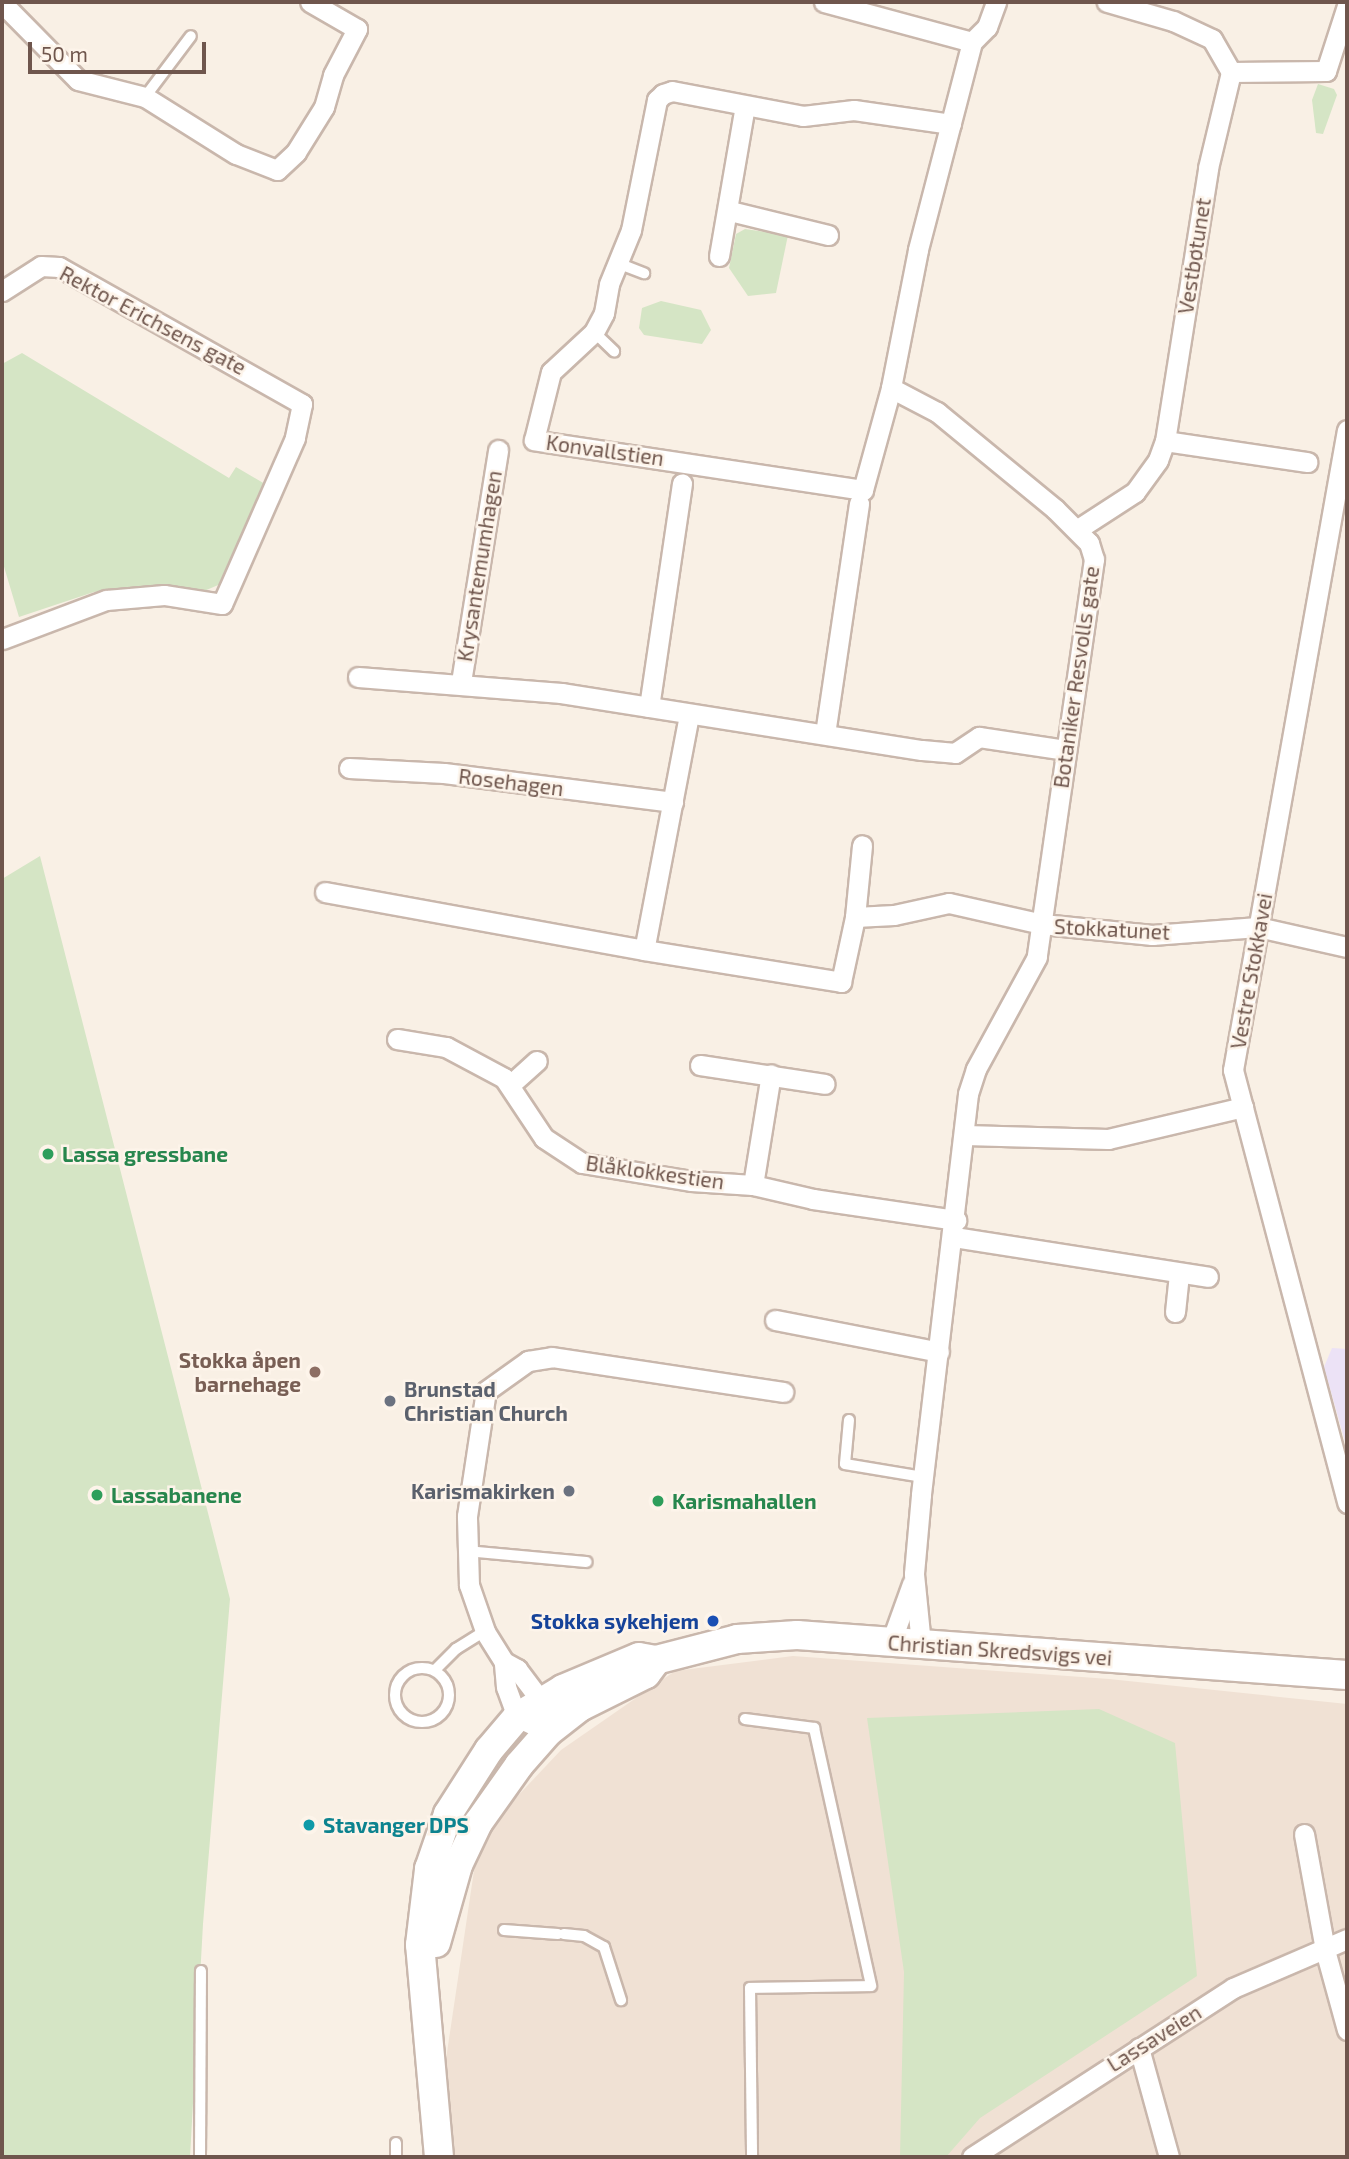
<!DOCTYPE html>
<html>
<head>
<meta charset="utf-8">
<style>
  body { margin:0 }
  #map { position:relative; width:1349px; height:2159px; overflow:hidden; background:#f9f0e5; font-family:"Exo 2",sans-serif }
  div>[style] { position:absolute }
  .residential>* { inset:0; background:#f0e1d4 }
  .education>* { inset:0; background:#ece2f6 }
  .green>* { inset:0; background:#d5e5c5 }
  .roads { filter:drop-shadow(2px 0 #c9b7ac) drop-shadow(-2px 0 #c9b7ac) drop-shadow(0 2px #c9b7ac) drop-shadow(0 -2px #c9b7ac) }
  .service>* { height:10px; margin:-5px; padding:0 5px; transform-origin:5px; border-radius:5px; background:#fff }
  .service>.ring { margin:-5px; padding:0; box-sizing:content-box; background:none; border:10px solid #fff; border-radius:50% }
  .minor>* { height:19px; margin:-9.5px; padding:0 9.5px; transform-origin:9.5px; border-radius:9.5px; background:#fff }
  .secondary>* { height:28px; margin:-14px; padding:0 14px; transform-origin:14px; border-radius:14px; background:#fff }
  .dots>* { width:19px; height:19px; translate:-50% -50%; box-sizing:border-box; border:4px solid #fdf4ea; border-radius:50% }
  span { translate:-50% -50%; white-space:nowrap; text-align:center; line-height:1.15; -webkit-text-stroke:5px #fdf4ea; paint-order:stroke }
  .street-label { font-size:21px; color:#6f564d }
  .leisure-label { font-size:21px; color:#27864d; font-weight:700 }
  .left { translate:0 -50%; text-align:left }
  .education-label { font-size:21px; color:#785e54; font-weight:700 }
  .right { translate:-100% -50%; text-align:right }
  .worship-label { font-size:21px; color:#5b616d; font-weight:700 }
  .transit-label { font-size:21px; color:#164399; font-weight:700 }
  .culture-label { font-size:21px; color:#0d838f; font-weight:700 }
  .frame { position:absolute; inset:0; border:4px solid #6f564d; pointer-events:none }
  .scale { position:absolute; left:28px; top:42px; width:178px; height:32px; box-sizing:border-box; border:4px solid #6f564d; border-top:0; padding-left:9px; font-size:21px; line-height:24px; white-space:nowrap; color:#6f564d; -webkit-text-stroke:5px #fdf4ea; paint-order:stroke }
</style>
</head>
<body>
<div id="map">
  <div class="residential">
    <div style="clip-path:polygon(793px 1656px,1109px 1679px,1347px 1704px,1347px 2157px,451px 2157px,442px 2086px,479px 1837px,561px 1750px,675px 1671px)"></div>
  </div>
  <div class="education">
    <div style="clip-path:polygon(1332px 1348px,1347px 1349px,1347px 1449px,1324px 1367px)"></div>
  </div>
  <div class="green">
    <div style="clip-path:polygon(1318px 84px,1334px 89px,1337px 95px,1323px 134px,1316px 133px,1312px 100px)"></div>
    <div style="clip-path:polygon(745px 229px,788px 235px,776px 293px,748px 296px,729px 268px,736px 234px)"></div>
    <div style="clip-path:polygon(661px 301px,701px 310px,711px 330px,702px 344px,644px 335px,639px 328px,642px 308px)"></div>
    <div style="clip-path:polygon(22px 353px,229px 478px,236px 467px,265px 484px,223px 583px,204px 591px,166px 585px,94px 592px,19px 617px,2px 560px,2px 364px)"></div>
    <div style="clip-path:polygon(40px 856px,230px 1599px,203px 1924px,190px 2157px,2px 2157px,2px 879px)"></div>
    <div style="clip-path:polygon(1099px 1709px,1175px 1743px,1197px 1976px,980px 2118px,946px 2157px,900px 2157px,904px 1972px,867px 1718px)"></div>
  </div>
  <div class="roads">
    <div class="service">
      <div style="left:145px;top:97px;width:76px;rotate:-53deg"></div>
      <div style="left:620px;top:264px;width:26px;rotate:21deg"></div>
      <div style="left:594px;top:332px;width:28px;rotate:44deg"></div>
      <div style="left:849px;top:1420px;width:44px;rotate:95.2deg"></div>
      <div style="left:845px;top:1464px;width:79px;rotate:9.5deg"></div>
      <div style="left:466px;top:1551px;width:121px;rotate:5.2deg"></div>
      <div class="ring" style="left:395px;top:1668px;width:44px;height:44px"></div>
      <div style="left:435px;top:1670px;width:30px;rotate:-45deg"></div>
      <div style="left:456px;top:1649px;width:34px;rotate:-32deg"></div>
      <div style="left:745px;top:1719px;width:70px;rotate:7.4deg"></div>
      <div style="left:814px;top:1728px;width:264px;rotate:77.5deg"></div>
      <div style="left:871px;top:1986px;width:121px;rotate:179.1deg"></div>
      <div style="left:750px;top:1988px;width:169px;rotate:89.3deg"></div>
      <div style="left:504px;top:1930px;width:54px;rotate:4.2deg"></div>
      <div style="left:564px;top:1934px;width:20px;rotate:6deg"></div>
      <div style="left:584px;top:1936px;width:23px;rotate:29deg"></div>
      <div style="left:604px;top:1947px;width:56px;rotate:72.2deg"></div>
      <div style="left:200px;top:2157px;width:186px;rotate:-89.7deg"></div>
      <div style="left:396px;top:2157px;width:14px;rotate:-90deg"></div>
    </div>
    <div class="minor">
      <div style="left:824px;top:2px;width:153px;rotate:15.1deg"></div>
      <div style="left:972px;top:42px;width:215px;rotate:104.6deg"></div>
      <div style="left:918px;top:250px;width:141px;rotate:101.1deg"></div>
      <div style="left:891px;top:388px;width:52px;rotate:27.6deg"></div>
      <div style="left:937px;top:412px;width:153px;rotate:39.4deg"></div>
      <div style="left:1055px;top:509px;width:48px;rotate:45deg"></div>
      <div style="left:1089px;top:543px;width:17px;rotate:73deg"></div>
      <div style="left:1094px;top:559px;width:402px;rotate:98.2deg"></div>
      <div style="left:1037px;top:957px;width:128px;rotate:118.6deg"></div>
      <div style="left:976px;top:1069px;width:26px;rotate:108deg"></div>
      <div style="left:968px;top:1094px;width:404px;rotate:96.7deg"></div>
      <div style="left:921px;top:1495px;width:79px;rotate:95.1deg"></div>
      <div style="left:914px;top:1574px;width:70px;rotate:84.3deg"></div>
      <div style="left:2px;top:3px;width:108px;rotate:45.4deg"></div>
      <div style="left:78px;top:80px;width:69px;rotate:14.2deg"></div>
      <div style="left:145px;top:97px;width:107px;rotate:32.1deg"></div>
      <div style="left:236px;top:154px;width:44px;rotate:21.3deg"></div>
      <div style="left:277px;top:170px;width:26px;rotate:-43deg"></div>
      <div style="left:296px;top:152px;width:53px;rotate:-58.1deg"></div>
      <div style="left:324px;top:107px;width:33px;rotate:-74deg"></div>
      <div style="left:333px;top:75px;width:52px;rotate:-62.4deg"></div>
      <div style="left:357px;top:29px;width:54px;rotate:-150.1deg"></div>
      <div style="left:972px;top:42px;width:21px;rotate:-45deg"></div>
      <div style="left:987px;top:27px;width:27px;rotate:-70deg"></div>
      <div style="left:1231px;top:72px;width:95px;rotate:-0.6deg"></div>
      <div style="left:1326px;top:71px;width:68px;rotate:-72.1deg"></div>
      <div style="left:730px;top:211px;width:101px;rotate:13.8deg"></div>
      <div style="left:719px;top:256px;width:152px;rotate:-80.2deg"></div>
      <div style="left:2px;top:291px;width:46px;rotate:-32.7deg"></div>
      <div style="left:41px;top:266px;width:18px;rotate:3deg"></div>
      <div style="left:59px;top:267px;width:279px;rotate:29.4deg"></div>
      <div style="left:302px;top:404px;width:35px;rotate:102deg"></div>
      <div style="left:295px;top:438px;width:181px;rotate:113.7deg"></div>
      <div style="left:222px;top:604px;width:59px;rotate:-171.2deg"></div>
      <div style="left:164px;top:595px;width:58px;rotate:175.1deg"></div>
      <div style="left:106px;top:600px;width:111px;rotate:159.4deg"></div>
      <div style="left:891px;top:388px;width:106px;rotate:105.4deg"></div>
      <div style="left:863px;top:490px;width:333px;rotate:-171.4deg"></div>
      <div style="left:534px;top:440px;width:70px;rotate:-76deg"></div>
      <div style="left:551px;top:372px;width:59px;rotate:-42.9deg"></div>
      <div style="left:594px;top:332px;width:21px;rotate:-62deg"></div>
      <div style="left:604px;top:313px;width:29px;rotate:-80deg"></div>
      <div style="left:609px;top:284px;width:58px;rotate:-67.8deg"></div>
      <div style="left:631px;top:230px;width:133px;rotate:-78.7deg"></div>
      <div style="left:657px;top:100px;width:8px;rotate:-45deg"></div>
      <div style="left:663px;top:94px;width:9px;rotate:-18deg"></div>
      <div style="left:672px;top:91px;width:133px;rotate:10.8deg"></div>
      <div style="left:803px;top:116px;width:51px;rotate:-6.7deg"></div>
      <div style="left:854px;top:110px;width:98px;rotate:8.2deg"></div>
      <div style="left:1347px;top:430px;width:650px;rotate:100.1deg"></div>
      <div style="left:1233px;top:1070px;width:448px;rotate:75.2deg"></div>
      <div style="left:1165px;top:441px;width:144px;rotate:8.4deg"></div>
      <div style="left:1078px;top:529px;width:68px;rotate:-33deg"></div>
      <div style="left:1135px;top:492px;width:39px;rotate:-54deg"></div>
      <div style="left:1158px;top:460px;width:20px;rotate:-70deg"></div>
      <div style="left:1165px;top:441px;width:276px;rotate:-81deg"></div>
      <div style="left:1208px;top:168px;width:99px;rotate:-76.5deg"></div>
      <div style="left:1231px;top:72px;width:38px;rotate:-120deg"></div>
      <div style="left:1212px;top:39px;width:43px;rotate:-155.2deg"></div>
      <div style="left:1173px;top:21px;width:69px;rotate:-163.9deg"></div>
      <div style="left:358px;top:677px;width:204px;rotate:4.5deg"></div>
      <div style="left:561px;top:693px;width:365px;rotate:9deg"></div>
      <div style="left:922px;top:750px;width:33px;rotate:5deg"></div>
      <div style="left:955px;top:753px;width:29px;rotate:-34deg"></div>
      <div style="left:979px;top:737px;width:88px;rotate:8.5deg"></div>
      <div style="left:461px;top:682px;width:235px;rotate:-80.9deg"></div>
      <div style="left:649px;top:707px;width:226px;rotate:-81.6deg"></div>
      <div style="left:689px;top:715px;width:239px;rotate:100.8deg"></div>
      <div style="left:644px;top:950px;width:200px;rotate:9.2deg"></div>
      <div style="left:841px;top:982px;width:66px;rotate:-77.8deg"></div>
      <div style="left:855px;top:917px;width:72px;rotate:-84.4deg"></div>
      <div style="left:825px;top:734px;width:233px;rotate:-81.6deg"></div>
      <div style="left:349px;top:768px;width:95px;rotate:3deg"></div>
      <div style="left:444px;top:773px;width:231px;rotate:7.2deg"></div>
      <div style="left:325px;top:892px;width:324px;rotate:10.3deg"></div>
      <div style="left:855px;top:917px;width:39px;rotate:-3deg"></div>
      <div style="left:894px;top:915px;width:56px;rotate:-12.3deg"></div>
      <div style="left:949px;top:903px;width:95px;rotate:12.7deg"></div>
      <div style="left:1042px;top:924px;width:111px;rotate:5.7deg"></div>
      <div style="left:1152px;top:935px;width:106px;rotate:-4.3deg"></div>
      <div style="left:1258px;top:927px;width:91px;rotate:12.7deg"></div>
      <div style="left:397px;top:1039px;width:50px;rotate:9.3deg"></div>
      <div style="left:446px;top:1047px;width:66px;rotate:28.1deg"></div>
      <div style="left:504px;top:1078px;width:72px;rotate:56.3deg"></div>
      <div style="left:544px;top:1138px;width:45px;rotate:33.3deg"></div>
      <div style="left:582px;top:1163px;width:110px;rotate:9.4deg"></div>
      <div style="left:691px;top:1181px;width:62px;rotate:3.7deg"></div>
      <div style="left:753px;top:1185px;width:62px;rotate:13.1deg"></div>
      <div style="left:813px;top:1199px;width:145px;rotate:8.4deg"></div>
      <div style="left:700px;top:1065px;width:126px;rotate:8.6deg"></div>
      <div style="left:510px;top:1085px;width:36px;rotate:-42deg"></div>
      <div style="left:965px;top:1135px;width:143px;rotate:1.6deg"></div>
      <div style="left:1108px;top:1139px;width:139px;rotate:-13.3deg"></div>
      <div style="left:753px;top:1185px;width:112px;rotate:-80.8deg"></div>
      <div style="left:954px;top:1237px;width:257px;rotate:8.9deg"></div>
      <div style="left:1175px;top:1312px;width:38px;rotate:-84deg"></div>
      <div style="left:775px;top:1320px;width:167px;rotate:11deg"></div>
      <div style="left:891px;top:1642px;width:62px;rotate:-70.1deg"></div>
      <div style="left:504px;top:1662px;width:15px;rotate:28deg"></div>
      <div style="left:517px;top:1669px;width:40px;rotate:53deg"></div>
      <div style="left:541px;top:1701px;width:14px;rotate:78deg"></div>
      <div style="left:548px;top:1732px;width:34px;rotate:-154deg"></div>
      <div style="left:517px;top:1717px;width:32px;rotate:-110deg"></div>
      <div style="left:506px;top:1687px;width:25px;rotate:-95deg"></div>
      <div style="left:504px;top:1662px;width:36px;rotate:-122deg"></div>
      <div style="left:485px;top:1631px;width:49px;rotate:-109.2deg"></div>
      <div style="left:469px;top:1585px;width:69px;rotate:-91.7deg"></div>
      <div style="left:467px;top:1516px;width:126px;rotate:-81.4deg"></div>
      <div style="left:486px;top:1391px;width:52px;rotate:-35.5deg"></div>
      <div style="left:528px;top:1361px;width:24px;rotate:-9deg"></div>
      <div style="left:552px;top:1357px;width:234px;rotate:8.6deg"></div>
      <div style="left:1304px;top:1834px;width:118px;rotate:79.7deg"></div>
      <div style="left:1325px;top:1950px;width:83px;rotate:74.6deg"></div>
      <div style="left:1139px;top:2048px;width:113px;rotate:74.6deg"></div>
      <div style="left:972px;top:2157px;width:311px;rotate:-32.9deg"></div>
      <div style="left:1233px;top:1988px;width:124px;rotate:-23.3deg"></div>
    </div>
    <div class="secondary">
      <div style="left:436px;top:1943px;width:81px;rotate:-74.2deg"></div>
      <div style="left:458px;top:1865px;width:47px;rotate:-64.5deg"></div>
      <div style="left:478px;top:1823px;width:71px;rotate:-54.7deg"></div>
      <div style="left:519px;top:1765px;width:44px;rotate:-48.7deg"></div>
      <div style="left:548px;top:1732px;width:41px;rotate:-38deg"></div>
      <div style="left:580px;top:1707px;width:74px;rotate:-26.6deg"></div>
      <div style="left:646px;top:1674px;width:15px;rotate:-53deg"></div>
      <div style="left:439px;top:2157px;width:213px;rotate:-95.1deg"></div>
      <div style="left:420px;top:1945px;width:77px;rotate:-83.2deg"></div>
      <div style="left:429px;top:1869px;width:58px;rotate:-70.9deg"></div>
      <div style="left:448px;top:1814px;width:76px;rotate:-57.4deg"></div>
      <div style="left:489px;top:1750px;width:43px;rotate:-49.7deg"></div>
      <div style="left:517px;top:1717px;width:54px;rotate:-31.3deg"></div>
      <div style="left:563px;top:1689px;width:82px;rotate:-22.8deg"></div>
      <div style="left:639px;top:1657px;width:17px;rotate:10deg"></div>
      <div style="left:656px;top:1660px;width:84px;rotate:-14.5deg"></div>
      <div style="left:737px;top:1639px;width:60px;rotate:-3.8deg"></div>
      <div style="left:797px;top:1635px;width:551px;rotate:4.16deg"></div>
    </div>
  </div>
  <div class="dots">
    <div style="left:48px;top:1154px;background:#2e9e5b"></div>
    <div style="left:315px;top:1372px;background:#8d6e63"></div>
    <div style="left:390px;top:1401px;background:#6b7280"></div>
    <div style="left:569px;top:1491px;background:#6b7280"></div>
    <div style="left:97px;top:1495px;background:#2e9e5b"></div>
    <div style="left:658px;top:1501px;background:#2e9e5b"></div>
    <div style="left:713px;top:1621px;background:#1a4fb4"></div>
    <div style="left:309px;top:1825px;background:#0f9aa8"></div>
  </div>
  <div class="street-label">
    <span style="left:1194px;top:256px;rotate:-81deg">Vestbøtunet</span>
    <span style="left:153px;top:320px;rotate:28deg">Rektor Erichsens gate</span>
    <span style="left:605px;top:450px;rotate:8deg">Konvallstien</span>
    <span style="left:479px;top:566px;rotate:-81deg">Krysantemumhagen</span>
    <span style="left:1076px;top:677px;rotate:-82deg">Botaniker Resvolls gate</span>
    <span style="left:511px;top:782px;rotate:7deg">Rosehagen</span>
    <span style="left:1112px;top:929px;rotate:3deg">Stokkatunet</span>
    <span style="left:1251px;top:971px;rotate:-80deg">Vestre Stokkavei</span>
    <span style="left:655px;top:1172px;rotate:8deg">Blåklokkestien</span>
    <span style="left:1000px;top:1650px;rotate:4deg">Christian Skredsvigs vei</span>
    <span style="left:1154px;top:2038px;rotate:-32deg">Lassaveien</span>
  </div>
  <div class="leisure-label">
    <span class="left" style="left:62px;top:1154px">Lassa gressbane</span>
    <span class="left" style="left:111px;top:1495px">Lassabanene</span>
    <span class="left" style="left:672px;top:1501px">Karismahallen</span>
  </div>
  <div class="education-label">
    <span class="right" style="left:301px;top:1372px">Stokka åpen<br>barnehage</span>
  </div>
  <div class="worship-label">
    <span class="left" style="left:404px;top:1401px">Brunstad<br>Christian Church</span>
    <span class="right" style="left:555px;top:1491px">Karismakirken</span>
  </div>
  <div class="transit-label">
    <span class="right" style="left:699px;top:1621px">Stokka sykehjem</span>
  </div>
  <div class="culture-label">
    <span class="left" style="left:323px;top:1825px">Stavanger DPS</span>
  </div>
  <div class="frame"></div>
  <div class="scale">50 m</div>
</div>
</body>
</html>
